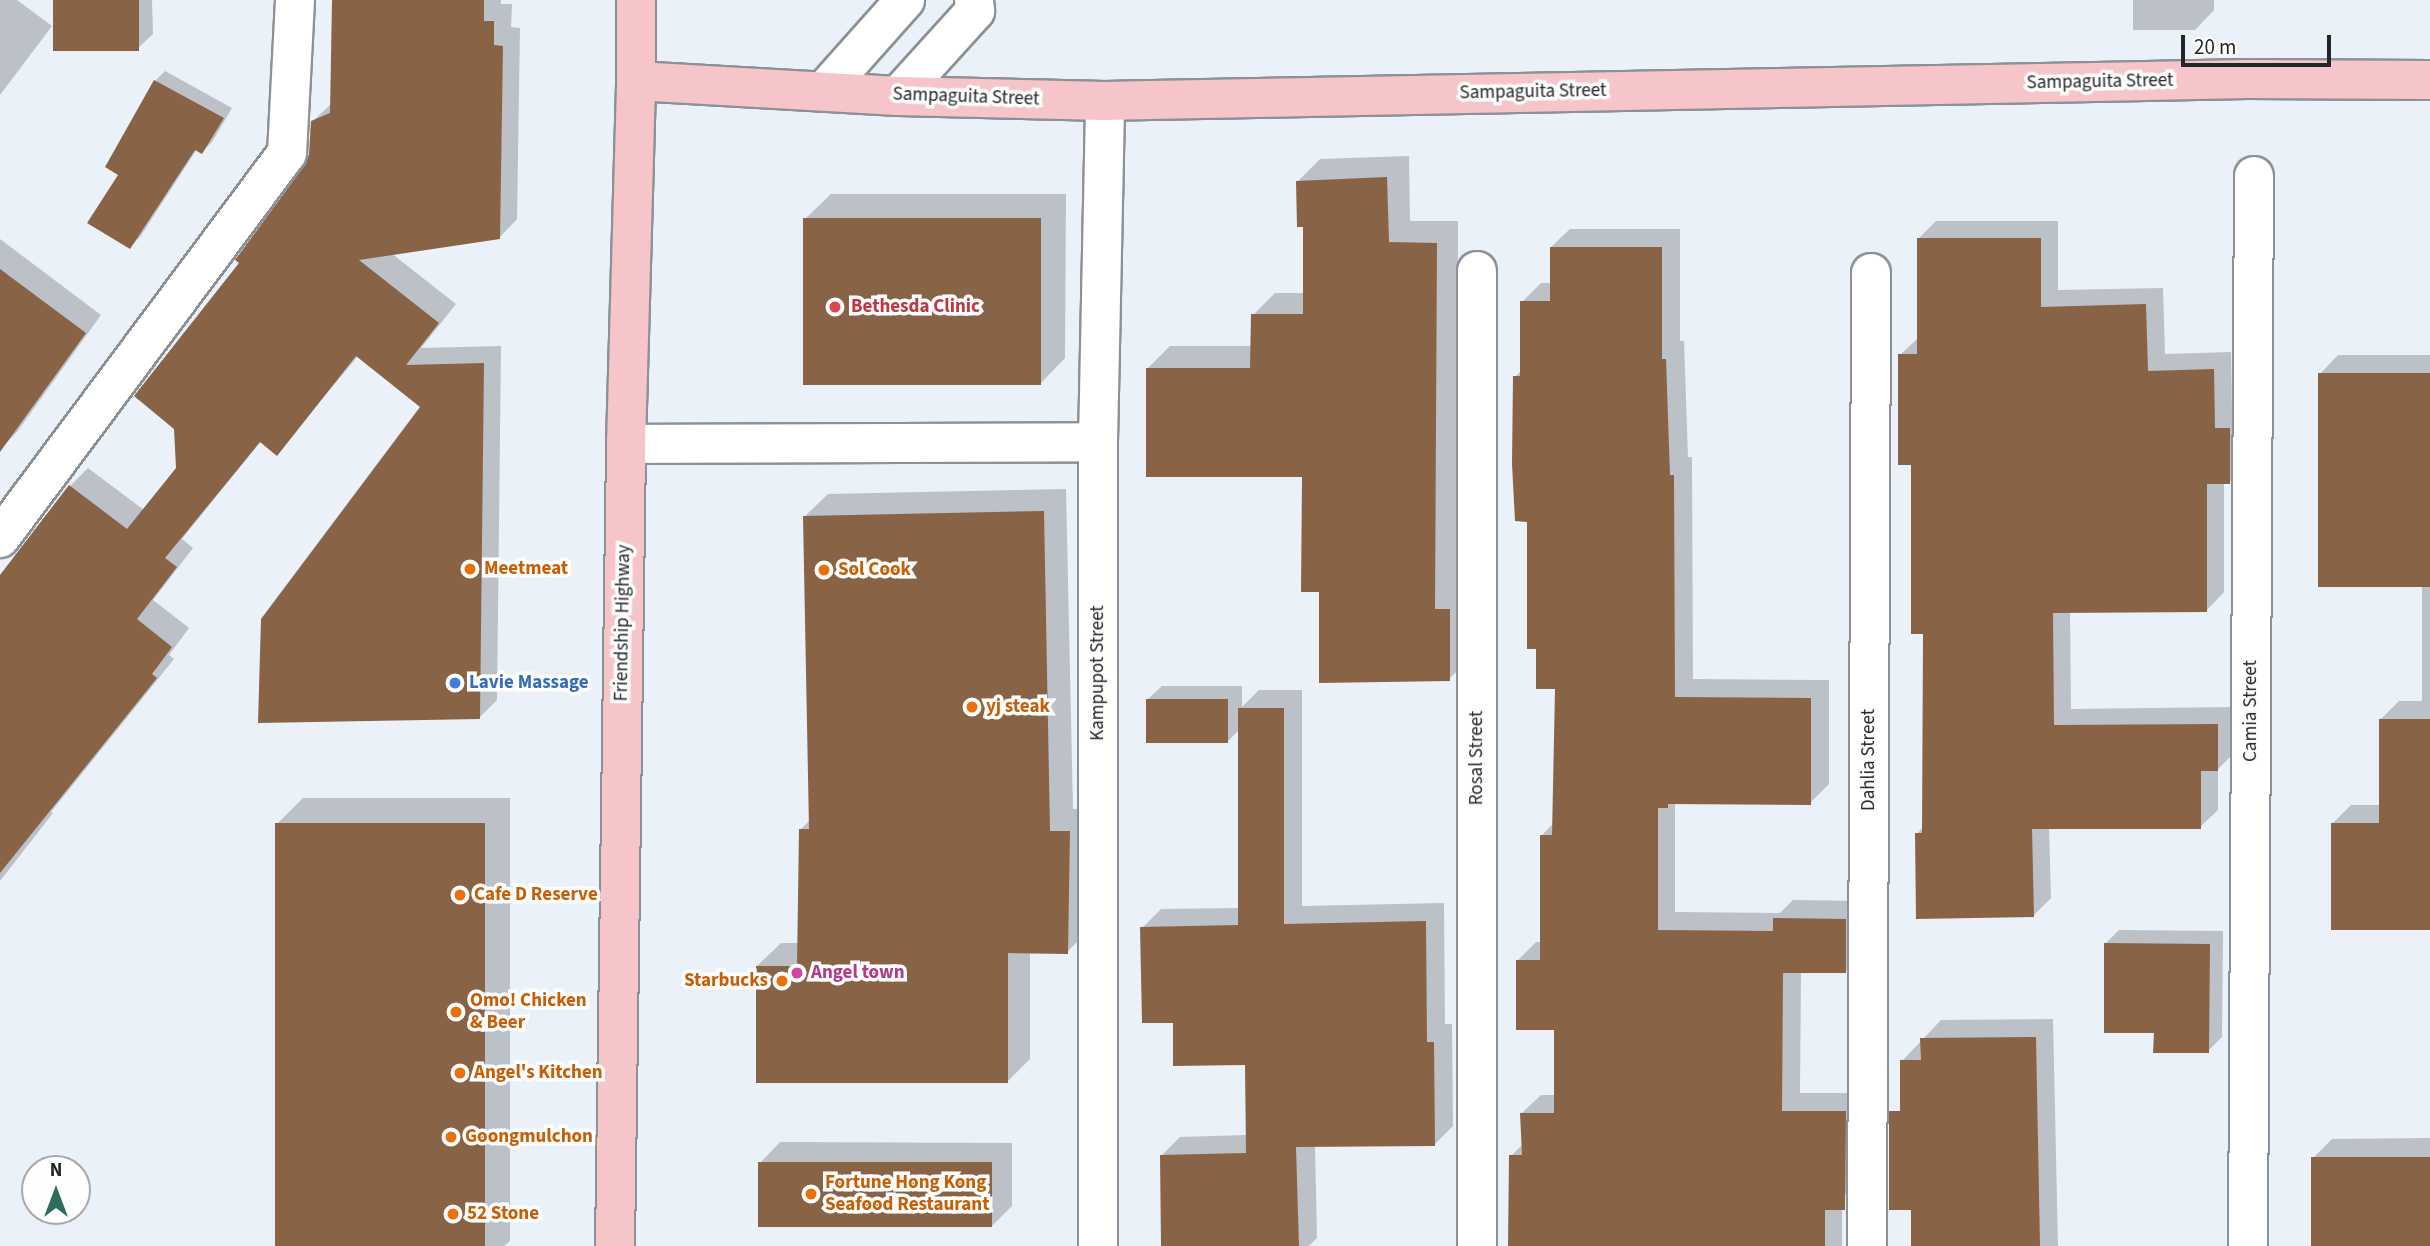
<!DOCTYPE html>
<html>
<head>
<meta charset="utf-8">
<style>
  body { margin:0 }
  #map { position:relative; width:2430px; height:1246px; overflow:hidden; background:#ebf1f9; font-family:"Source Sans 3",sans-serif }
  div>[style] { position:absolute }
  .shadow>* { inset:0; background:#0003 }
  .building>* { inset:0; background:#886346; transform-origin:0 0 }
  .roads { filter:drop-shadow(2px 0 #8c9198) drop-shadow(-2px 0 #8c9198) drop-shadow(0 2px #8c9198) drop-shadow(0 -2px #8c9198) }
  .minor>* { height:38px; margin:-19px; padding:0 19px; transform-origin:19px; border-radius:19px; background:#fff }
  .major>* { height:38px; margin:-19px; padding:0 19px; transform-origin:19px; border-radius:19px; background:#f6c5c9 }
  .dots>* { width:19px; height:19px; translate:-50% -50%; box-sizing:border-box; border:4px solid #fefefe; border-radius:50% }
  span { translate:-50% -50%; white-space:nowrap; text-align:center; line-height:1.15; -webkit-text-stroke:7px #fefefe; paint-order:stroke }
  .street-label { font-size:19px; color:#232527 }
  .health-label { font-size:19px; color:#be3a42; font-weight:700 }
  .left { translate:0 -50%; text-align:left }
  .food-label { font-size:19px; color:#c56008; font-weight:700 }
  .right { translate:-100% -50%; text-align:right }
  .shop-label { font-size:19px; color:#366cbe; font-weight:700 }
  .hotel-label { font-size:19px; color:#b23c85; font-weight:700 }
  .north { position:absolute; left:21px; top:1155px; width:70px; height:70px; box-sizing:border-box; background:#fefefe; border:2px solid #a6a7a8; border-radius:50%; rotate:0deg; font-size:19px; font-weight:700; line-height:28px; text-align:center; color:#232527 }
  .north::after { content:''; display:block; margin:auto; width:24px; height:32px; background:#2c6d5c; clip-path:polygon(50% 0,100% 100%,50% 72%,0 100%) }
  .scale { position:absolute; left:2181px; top:35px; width:150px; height:32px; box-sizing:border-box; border:4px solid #232527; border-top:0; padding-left:9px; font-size:21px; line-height:24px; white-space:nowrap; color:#232527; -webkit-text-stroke:5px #fefefe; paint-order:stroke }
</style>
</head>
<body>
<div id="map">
  <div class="shadow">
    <div style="clip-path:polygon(0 0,17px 0,52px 26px,0 95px)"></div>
    <div style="clip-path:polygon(55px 0,152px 0,153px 34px,138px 48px)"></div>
    <div style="clip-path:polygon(334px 0,501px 0,501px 4px,512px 4px,511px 27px,520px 28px,517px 219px,499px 238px,391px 253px,456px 304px,421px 348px,501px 346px,497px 700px,479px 718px,422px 407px,358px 356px,277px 453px,261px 441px,182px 539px,193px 548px,153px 600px,189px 628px,169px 655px,174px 659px,51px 812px,53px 813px,0 881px,0 588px,70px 486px,88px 468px,144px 510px,177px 469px,241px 263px,297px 183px,310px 155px,312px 122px,331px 104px)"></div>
    <div style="clip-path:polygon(2133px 0,2214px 0,2214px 10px,2195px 30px,2133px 30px)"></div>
    <div style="clip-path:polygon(165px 71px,232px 108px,212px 142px,202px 152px,197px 149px,140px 237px,130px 247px,121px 174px,155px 81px)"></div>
    <div style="clip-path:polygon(1409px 156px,1410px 221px,1458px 221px,1457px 588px,1471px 588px,1471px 657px,1449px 679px,1320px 590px,1304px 475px,1147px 369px,1170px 346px,1252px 346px,1253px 315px,1275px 293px,1305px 293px,1305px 225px,1298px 181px,1320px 159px)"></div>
    <div style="clip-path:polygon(831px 194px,1066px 194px,1065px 358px,1040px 384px,805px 219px)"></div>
    <div style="clip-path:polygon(1936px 221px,2058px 221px,2058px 290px,2163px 288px,2165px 354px,2231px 352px,2232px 412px,2247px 411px,2247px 465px,2230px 482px,2224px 482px,2224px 592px,2207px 610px,2070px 611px,2071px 709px,2235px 707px,2235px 752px,2218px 769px,2218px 810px,2200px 827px,2049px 827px,2051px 898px,2033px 916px,1917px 834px,1923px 827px,1925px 632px,1912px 463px,1900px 355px,1918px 338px,1919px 238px)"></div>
    <div style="clip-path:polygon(1570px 229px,1680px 229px,1680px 341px,1684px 341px,1688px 457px,1692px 457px,1693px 679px,1829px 680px,1829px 784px,1810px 803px,1675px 802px,1675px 912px,1780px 913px,1793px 900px,1864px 901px,1864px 953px,1846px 971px,1801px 971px,1800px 1093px,1850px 1093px,1850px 1190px,1842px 1197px,1842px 1246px,1510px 1246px,1511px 1156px,1523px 1144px,1522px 1113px,1541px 1095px,1555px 1095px,1555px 1028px,1517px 961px,1536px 942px,1542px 942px,1542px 835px,1554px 823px,1557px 688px,1538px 648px,1515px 377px,1522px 370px,1522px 302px,1541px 283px,1551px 283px,1551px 247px)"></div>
    <div style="clip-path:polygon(0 239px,101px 315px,17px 432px,0 449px)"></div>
    <div style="clip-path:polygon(2338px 355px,2430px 355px,2430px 928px,2332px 824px,2351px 805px,2380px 805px,2380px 720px,2399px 701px,2422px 701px,2422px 586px,2320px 374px)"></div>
    <div style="clip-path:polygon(1066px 489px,1073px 809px,1092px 809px,1090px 929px,1067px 952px,1030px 952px,1030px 1059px,1007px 1082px,757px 966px,781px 943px,799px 943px,800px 830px,811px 819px,804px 517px,828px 494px)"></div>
    <div style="clip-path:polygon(1162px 686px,1242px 686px,1242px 707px,1259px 690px,1302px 690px,1302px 906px,1444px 903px,1445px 1024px,1452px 1024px,1453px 1126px,1435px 1144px,1315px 1145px,1317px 1238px,1309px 1246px,1163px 1246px,1161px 1156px,1180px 1137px,1247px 1135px,1247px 1063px,1174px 1021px,1142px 928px,1161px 909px,1240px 908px,1240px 729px,1228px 741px,1147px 700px)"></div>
    <div style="clip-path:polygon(303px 798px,510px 798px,510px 1241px,504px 1246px,278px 1246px,277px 824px)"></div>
    <div style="clip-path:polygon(2119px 930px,2223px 931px,2222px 1037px,2208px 1051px,2156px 1031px,2105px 944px)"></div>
    <div style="clip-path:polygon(2053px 1019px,2058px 1246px,1912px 1246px,1912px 1209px,1902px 1061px,1941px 1020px)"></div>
    <div style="clip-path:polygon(2430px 1138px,2430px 1246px,2313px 1246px,2313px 1158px,2332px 1139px)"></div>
    <div style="clip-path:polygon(780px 1142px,1012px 1143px,1012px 1206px,992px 1226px,760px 1163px)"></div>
  </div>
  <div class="building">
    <div style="left:53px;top:0;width:86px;height:51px"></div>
    <div style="clip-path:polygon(332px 0,484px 0,484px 21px,494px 21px,494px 45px,503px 46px,500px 239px,359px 260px,439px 323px,406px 365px,484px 363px,480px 719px,258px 723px,261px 619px,420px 407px,356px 356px,277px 456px,260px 442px,165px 558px,177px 567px,137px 619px,172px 647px,152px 674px,157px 678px,0 873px,0 575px,69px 485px,127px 529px,176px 468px,174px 429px,134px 396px,239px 263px,235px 260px,305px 165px,309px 154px,311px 121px,330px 113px)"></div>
    <div style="clip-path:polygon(154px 80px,224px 118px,202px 154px,195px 150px,130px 249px,87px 223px,118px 175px,105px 167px)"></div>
    <div style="clip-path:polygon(1387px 177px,1389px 242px,1437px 243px,1435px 609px,1450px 609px,1450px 681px,1319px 683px,1319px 592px,1301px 592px,1302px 477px,1146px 477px,1146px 368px,1250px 368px,1251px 314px,1303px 314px,1303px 227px,1297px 227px,1296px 181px)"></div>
    <div style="left:803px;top:218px;width:238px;height:167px"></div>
    <div style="clip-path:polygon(1917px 238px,2041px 238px,2041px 307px,2146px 304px,2148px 371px,2214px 369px,2215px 428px,2230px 428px,2230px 484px,2207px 484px,2207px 612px,2053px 613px,2054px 725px,2218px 724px,2218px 771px,2201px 771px,2201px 829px,2032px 829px,2034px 917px,1916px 919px,1915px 833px,1922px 833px,1923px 634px,1911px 634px,1911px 465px,1898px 465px,1898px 354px,1917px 354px)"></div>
    <div style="clip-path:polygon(1550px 247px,1662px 247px,1662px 359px,1666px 359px,1670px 475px,1674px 475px,1675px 697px,1811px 698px,1811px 805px,1668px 804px,1668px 808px,1658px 808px,1658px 930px,1773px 931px,1773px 918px,1846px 919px,1846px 973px,1783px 973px,1782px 1111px,1846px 1111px,1845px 1210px,1825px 1210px,1825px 1246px,1508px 1246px,1509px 1155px,1522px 1155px,1520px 1113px,1554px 1113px,1554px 1030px,1516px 1030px,1516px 960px,1540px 960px,1540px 835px,1552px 835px,1555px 689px,1536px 689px,1536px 649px,1527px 649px,1527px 522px,1515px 521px,1512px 464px,1513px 376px,1520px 376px,1520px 301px,1550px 301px)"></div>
    <div style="clip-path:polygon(0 269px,86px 333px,0 452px)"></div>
    <div style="left:2318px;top:373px;width:112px;height:214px"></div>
    <div style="clip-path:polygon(1044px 511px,1050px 831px,1070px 831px,1068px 954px,1008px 953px,1008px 1083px,756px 1083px,756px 966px,797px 966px,799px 829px,809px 829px,803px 516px)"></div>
    <div style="left:1146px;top:699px;width:82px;height:44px"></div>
    <div style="clip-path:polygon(1238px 708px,1284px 708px,1284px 924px,1426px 921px,1427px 1042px,1434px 1042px,1435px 1146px,1296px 1147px,1299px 1246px,1161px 1246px,1160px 1155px,1246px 1153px,1245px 1065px,1173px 1066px,1173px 1023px,1142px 1023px,1140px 927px,1238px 925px)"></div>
    <div style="clip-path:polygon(2379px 719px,2430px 719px,2430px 930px,2331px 930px,2331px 823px,2379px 823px)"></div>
    <div style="left:275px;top:823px;width:210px;height:423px"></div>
    <div style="clip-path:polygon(2104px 943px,2210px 944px,2209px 1053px,2153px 1053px,2154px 1033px,2104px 1033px)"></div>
    <div style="clip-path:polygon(2036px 1037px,2040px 1246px,1911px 1246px,1911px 1210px,1889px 1210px,1889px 1111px,1900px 1111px,1900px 1060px,1921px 1060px,1920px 1038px)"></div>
    <div style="left:2311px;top:1157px;width:119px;height:89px"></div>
    <div style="left:758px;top:1162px;width:234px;height:65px"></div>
  </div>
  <div class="roads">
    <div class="minor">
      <div style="left:824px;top:91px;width:122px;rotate:-48.3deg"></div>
      <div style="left:898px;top:96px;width:115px;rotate:-47.8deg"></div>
      <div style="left:975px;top:11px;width:11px;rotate:-95deg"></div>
      <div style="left:626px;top:444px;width:472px;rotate:-0.2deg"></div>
      <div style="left:0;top:538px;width:480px;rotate:-53.3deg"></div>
      <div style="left:287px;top:153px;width:153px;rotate:-87deg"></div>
      <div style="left:1098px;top:1246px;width:804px;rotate:-90deg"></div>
      <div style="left:1098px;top:442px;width:341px;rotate:-88.8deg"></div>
      <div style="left:1477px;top:1246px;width:975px;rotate:-90deg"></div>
      <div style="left:1867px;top:1246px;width:973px;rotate:-89.76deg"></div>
      <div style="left:2248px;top:1246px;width:1070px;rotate:-89.68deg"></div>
    </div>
    <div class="major">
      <div style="left:636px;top:81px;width:262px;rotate:3.3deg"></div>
      <div style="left:898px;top:96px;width:207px;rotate:1.4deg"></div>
      <div style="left:1105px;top:101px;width:1143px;rotate:-1.1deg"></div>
      <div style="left:2248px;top:79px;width:182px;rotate:0.3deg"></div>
      <div style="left:615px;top:1246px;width:802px;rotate:-89.21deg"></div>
      <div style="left:626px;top:444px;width:363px;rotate:-88.4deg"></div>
      <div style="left:636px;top:81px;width:81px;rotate:-90deg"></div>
    </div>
  </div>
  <div class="dots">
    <div style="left:835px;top:307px;background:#e0444e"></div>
    <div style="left:470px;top:569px;background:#e8710a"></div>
    <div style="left:824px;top:570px;background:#e8710a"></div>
    <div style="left:455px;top:683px;background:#3f7fe0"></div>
    <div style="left:972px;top:707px;background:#e8710a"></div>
    <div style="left:460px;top:895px;background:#e8710a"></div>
    <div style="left:797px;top:973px;background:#d1479c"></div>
    <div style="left:782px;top:981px;background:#e8710a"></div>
    <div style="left:456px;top:1012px;background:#e8710a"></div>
    <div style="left:460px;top:1073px;background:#e8710a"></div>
    <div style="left:451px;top:1137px;background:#e8710a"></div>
    <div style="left:811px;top:1194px;background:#e8710a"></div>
    <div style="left:453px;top:1214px;background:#e8710a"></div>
  </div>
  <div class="street-label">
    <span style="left:2100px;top:82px;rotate:-1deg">Sampaguita Street</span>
    <span style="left:1533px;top:92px;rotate:-1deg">Sampaguita Street</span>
    <span style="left:966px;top:97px;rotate:2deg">Sampaguita Street</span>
    <span style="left:623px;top:623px;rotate:-89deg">Friendship Highway</span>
    <span style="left:1098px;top:673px;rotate:-90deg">Kampupot Street</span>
    <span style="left:2251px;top:711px;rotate:-90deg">Camia Street</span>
    <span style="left:1477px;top:758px;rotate:-90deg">Rosal Street</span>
    <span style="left:1869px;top:760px;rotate:-90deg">Dahlia Street</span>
  </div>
  <div class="health-label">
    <span class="left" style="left:851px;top:307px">Bethesda Clinic</span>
  </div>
  <div class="food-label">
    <span class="left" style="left:484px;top:569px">Meetmeat</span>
    <span class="left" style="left:838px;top:570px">Sol Cook</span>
    <span class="left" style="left:986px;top:707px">yj steak</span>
    <span class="left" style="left:474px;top:895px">Cafe D Reserve</span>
    <span class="right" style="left:768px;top:981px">Starbucks</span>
    <span class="left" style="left:470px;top:1012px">Omo! Chicken<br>&amp; Beer</span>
    <span class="left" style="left:474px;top:1073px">Angel's Kitchen</span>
    <span class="left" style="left:465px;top:1137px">Goongmulchon</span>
    <span class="left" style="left:825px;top:1194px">Fortune Hong Kong<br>Seafood Restaurant</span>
    <span class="left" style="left:467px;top:1214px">52 Stone</span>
  </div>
  <div class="shop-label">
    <span class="left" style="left:469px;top:683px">Lavie Massage</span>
  </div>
  <div class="hotel-label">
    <span class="left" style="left:811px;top:973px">Angel town</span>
  </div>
  <div class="north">N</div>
  <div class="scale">20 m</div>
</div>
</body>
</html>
